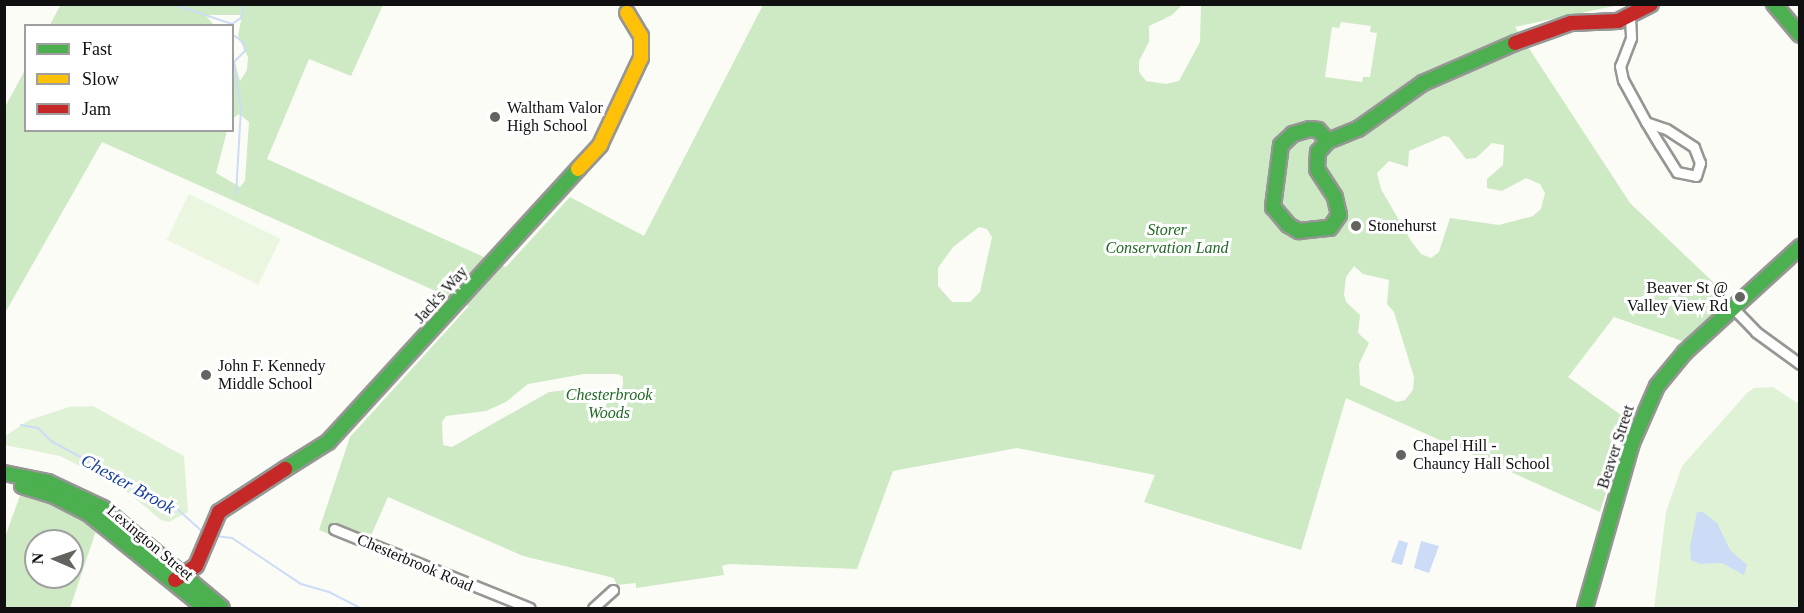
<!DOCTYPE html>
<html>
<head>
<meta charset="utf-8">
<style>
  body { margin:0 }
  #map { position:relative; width:1804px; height:613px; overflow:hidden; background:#fcfcf6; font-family:"Times New Roman",serif }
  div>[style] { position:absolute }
  .green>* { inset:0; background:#dff2d6 }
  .forest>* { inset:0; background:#cdeac4 }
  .pitch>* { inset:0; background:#eaf6e0; transform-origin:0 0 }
  .water>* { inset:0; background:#ccdcf6 }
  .stream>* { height:2px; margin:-1px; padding:0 1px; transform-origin:1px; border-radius:1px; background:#ccdcf6 }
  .roads { filter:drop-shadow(2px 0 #969694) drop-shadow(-2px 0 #969694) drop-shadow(0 2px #969694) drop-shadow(0 -2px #969694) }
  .street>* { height:9px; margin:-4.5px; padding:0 4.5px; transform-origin:4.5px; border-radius:4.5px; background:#fffffe }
  .fast>* { height:14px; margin:-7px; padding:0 7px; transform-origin:7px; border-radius:7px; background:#4caf50 }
  .slow>* { height:14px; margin:-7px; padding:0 7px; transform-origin:7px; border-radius:7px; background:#ffc107 }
  .jam>* { height:14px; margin:-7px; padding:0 7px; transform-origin:7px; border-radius:7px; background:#c62828 }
  .dots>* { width:16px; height:16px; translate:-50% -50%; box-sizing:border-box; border:3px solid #fff; border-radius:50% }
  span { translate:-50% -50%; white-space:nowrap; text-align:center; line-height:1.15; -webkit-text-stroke:6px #fff; paint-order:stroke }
  .poi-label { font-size:16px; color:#101010 }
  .left { translate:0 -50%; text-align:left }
  .right { translate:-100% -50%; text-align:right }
  .park-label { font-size:16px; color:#206924; font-style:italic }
  .street-label { font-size:16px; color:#101010 }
  .water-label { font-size:18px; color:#1941a2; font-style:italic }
  .frame { position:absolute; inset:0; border:6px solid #101010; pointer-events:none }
  .legend { position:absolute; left:24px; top:24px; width:210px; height:108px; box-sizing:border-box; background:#fff; border:2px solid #9f9f9f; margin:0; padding:8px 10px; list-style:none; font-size:18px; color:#101010 }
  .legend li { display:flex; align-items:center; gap:12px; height:30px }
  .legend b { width:30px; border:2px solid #9f9f9f }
  .north { position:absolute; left:24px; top:529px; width:60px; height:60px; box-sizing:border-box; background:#fff; border:2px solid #9f9f9f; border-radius:50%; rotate:272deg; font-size:16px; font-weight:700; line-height:24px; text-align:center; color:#101010 }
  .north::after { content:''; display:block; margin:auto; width:21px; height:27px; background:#636360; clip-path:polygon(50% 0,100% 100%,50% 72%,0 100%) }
</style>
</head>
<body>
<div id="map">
  <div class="green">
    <div style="clip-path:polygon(1773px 387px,1799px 404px,1799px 608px,1654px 608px,1666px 512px,1682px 466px,1747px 393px,1754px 388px)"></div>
    <div style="clip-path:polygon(93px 406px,184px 456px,188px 512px,169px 522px,161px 520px,109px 477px,101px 477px,60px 456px,5px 445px,5px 436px,29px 420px,69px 407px)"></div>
  </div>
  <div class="forest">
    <div style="clip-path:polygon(evenodd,61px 4px,383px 5px,351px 76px,309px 59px,267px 159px,506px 267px,570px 197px,644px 236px,763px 5px,1182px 5px,1172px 15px,1149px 26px,1149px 42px,1139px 61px,1139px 72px,1146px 81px,1166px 84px,1179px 81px,1200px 42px,1201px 5px,1619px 5px,1515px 27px,1630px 203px,1731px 299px,1685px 342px,1614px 317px,1568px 377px,1628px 420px,1600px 512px,1346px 398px,1301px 550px,1144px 502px,1155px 475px,1017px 448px,893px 471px,857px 569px,729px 564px,722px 566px,724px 575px,636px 588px,636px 583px,617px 585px,614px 578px,523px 556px,388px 497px,365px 549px,319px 530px,350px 437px,469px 306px,102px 142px,5px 313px,5px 107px,25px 70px,26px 130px,227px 131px,216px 173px,240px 187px,245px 181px,249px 122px,239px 114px,232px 119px,233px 56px,240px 81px,247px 70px,248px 57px,238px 36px,242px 15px,205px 15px,214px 25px,50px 25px,61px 4px,1341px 22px,1371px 26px,1370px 32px,1377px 33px,1370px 77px,1363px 77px,1362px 82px,1325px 77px,1332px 27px,1339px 28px,1341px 22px,61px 4px,1444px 136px,1449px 137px,1466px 159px,1476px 158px,1492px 143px,1504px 145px,1503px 165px,1487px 179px,1487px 188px,1502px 191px,1526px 178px,1540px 184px,1545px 193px,1541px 209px,1533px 216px,1499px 225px,1450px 218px,1439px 252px,1431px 258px,1421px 254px,1411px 241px,1381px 189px,1377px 173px,1389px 161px,1408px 167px,1409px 151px,1444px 136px,61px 4px,979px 227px,987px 229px,992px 237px,980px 292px,970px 302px,952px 302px,938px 286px,938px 268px,953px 247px,979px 227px,61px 4px,1354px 266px,1363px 274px,1389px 280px,1387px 304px,1394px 312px,1414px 377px,1413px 390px,1405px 400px,1397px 402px,1360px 385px,1359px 364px,1369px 343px,1358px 333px,1360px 315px,1346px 302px,1344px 294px,1346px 277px,1354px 266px,61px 4px,584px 374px,618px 374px,623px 377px,623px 385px,601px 410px,593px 409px,577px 389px,549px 392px,452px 447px,443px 445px,442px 422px,446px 416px,486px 411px,506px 402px,528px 384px,584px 374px)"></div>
    <div style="clip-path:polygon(evenodd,21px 493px,80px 517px,97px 528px,70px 608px,5px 608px,5px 537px,21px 493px,36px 541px,72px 541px,72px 577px,36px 577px,36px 541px)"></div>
  </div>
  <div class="pitch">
    <div style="left:189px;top:194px;width:102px;height:51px;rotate:26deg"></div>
  </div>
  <div class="water">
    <div style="clip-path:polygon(1697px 512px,1703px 512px,1717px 523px,1730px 550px,1747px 565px,1744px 575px,1722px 563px,1700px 564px,1691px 560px,1690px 546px)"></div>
    <div style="clip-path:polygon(1399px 540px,1408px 543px,1402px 565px,1391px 562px)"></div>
    <div style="clip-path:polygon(1421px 541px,1439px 546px,1429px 573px,1414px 568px)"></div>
  </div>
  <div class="stream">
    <div style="left:172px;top:4px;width:63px;rotate:18.4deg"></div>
    <div style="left:232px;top:24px;width:11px;rotate:-34deg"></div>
    <div style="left:241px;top:18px;width:14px;rotate:-78deg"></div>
    <div style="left:232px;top:34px;width:15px;rotate:37deg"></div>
    <div style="left:244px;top:43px;width:8px;rotate:83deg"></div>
    <div style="left:245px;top:51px;width:16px;rotate:135deg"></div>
    <div style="left:234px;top:62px;width:47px;rotate:81.3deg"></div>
    <div style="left:241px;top:108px;width:86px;rotate:93.3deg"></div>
    <div style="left:21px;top:425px;width:17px;rotate:10deg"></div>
    <div style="left:38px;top:428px;width:18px;rotate:45deg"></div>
    <div style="left:51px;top:441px;width:75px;rotate:28.6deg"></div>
    <div style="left:117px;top:477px;width:34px;rotate:37deg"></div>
    <div style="left:144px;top:497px;width:33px;rotate:18deg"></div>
    <div style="left:175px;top:507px;width:36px;rotate:42deg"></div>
    <div style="left:215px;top:536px;width:17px;rotate:7deg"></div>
    <div style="left:232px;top:538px;width:83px;rotate:33.7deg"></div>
    <div style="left:301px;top:584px;width:29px;rotate:16deg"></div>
    <div style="left:329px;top:592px;width:36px;rotate:27deg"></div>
  </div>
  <div class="roads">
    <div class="street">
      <div style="left:1630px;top:17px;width:21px;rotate:87deg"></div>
      <div style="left:1631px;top:38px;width:30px;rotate:111deg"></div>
      <div style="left:1620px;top:66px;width:14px;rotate:78deg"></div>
      <div style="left:1623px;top:80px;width:48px;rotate:61.3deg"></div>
      <div style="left:1646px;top:122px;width:27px;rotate:59deg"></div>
      <div style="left:1660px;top:145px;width:32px;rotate:58deg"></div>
      <div style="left:1677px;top:172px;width:19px;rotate:12deg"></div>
      <div style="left:1696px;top:176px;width:14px;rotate:-73deg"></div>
      <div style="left:1700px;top:163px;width:17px;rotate:-111deg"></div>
      <div style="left:1694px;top:147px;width:33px;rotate:-147deg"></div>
      <div style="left:1666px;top:129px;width:21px;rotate:-161deg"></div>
      <div style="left:1733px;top:308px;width:33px;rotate:46deg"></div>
      <div style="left:1756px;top:332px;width:54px;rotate:36deg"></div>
      <div style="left:334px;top:529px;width:211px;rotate:22deg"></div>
      <div style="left:593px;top:608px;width:27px;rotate:-42deg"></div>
    </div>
    <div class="fast">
      <div style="left:1774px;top:4px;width:40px;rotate:50deg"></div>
      <div style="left:1328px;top:141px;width:15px;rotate:-132deg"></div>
      <div style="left:1318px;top:130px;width:8px;rotate:-173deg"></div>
      <div style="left:1310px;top:129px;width:18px;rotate:164deg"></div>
      <div style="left:1293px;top:134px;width:16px;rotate:137deg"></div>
      <div style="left:1281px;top:145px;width:63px;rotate:97.4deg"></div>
      <div style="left:1273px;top:207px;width:23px;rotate:50deg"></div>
      <div style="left:1288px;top:225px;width:13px;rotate:29deg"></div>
      <div style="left:1299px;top:231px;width:31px;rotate:-6deg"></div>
      <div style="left:1330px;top:228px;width:16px;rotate:-55deg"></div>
      <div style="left:1339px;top:215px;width:18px;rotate:-103deg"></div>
      <div style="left:1335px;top:197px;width:33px;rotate:-123deg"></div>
      <div style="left:1317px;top:169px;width:17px;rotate:-87deg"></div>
      <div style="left:1318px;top:152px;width:15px;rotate:-48deg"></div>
      <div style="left:1328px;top:141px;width:32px;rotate:-22deg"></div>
      <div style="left:1358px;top:129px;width:80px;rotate:-35.3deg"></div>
      <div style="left:1423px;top:83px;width:100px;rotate:-23.5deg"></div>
      <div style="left:285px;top:469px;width:51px;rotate:-32.1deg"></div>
      <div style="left:328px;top:442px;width:370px;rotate:-47.5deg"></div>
      <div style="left:4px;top:473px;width:45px;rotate:11.6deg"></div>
      <div style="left:48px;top:482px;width:61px;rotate:25.3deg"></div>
      <div style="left:103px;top:508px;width:155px;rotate:40deg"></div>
      <div style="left:22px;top:486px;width:34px;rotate:17deg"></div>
      <div style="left:54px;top:496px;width:39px;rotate:27deg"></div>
      <div style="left:89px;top:514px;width:149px;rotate:39deg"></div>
      <div style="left:1585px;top:608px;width:172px;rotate:-74.1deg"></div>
      <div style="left:1632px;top:443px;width:62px;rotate:-66.3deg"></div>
      <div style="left:1657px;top:386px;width:44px;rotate:-50.5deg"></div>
      <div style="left:1685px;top:352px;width:156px;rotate:-42.4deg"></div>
    </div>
    <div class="slow">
      <div style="left:578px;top:169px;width:33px;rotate:-47deg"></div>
      <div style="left:600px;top:145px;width:96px;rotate:-64.8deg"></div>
      <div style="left:641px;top:58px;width:22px;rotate:-90deg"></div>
      <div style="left:641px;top:36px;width:27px;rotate:-121deg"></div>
    </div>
    <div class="jam">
      <div style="left:1515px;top:43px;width:59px;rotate:-19.7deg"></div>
      <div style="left:1571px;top:23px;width:47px;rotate:-2.4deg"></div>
      <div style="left:1618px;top:21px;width:37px;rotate:-27deg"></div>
      <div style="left:175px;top:580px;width:25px;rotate:-34deg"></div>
      <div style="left:196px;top:566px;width:59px;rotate:-66.9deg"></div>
      <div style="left:219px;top:512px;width:79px;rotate:-33.1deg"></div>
    </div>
  </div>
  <div class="dots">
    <div style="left:495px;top:117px;background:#636360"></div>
    <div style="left:1356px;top:226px;background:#636360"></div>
    <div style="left:1740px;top:297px;background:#636360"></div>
    <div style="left:206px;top:375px;background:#636360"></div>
    <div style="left:1401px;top:455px;background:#636360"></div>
  </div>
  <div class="poi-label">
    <span class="left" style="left:507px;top:117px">Waltham Valor<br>High School</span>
    <span class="left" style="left:1368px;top:226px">Stonehurst</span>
    <span class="right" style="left:1728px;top:297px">Beaver St @<br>Valley View Rd</span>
    <span class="left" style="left:218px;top:375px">John F. Kennedy<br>Middle School</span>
    <span class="left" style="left:1413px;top:455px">Chapel Hill -<br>Chauncy Hall School</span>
  </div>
  <div class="park-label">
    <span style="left:1167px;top:239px">Storer<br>Conservation Land</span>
    <span style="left:609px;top:404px">Chesterbrook<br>Woods</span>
  </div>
  <div class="street-label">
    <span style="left:441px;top:295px;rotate:-48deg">Jack's Way</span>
    <span style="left:1616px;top:447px;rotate:-72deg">Beaver Street</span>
    <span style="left:150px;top:543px;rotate:40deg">Lexington Street</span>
    <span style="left:415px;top:563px;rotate:23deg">Chesterbrook Road</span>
  </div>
  <div class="water-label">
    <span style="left:128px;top:484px;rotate:29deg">Chester Brook</span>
  </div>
  <div class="frame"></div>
  <ul class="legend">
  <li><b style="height:8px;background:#4caf50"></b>Fast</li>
  <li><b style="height:8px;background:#ffc107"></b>Slow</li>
  <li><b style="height:8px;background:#c62828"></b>Jam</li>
  </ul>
  <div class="north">N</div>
</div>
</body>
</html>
